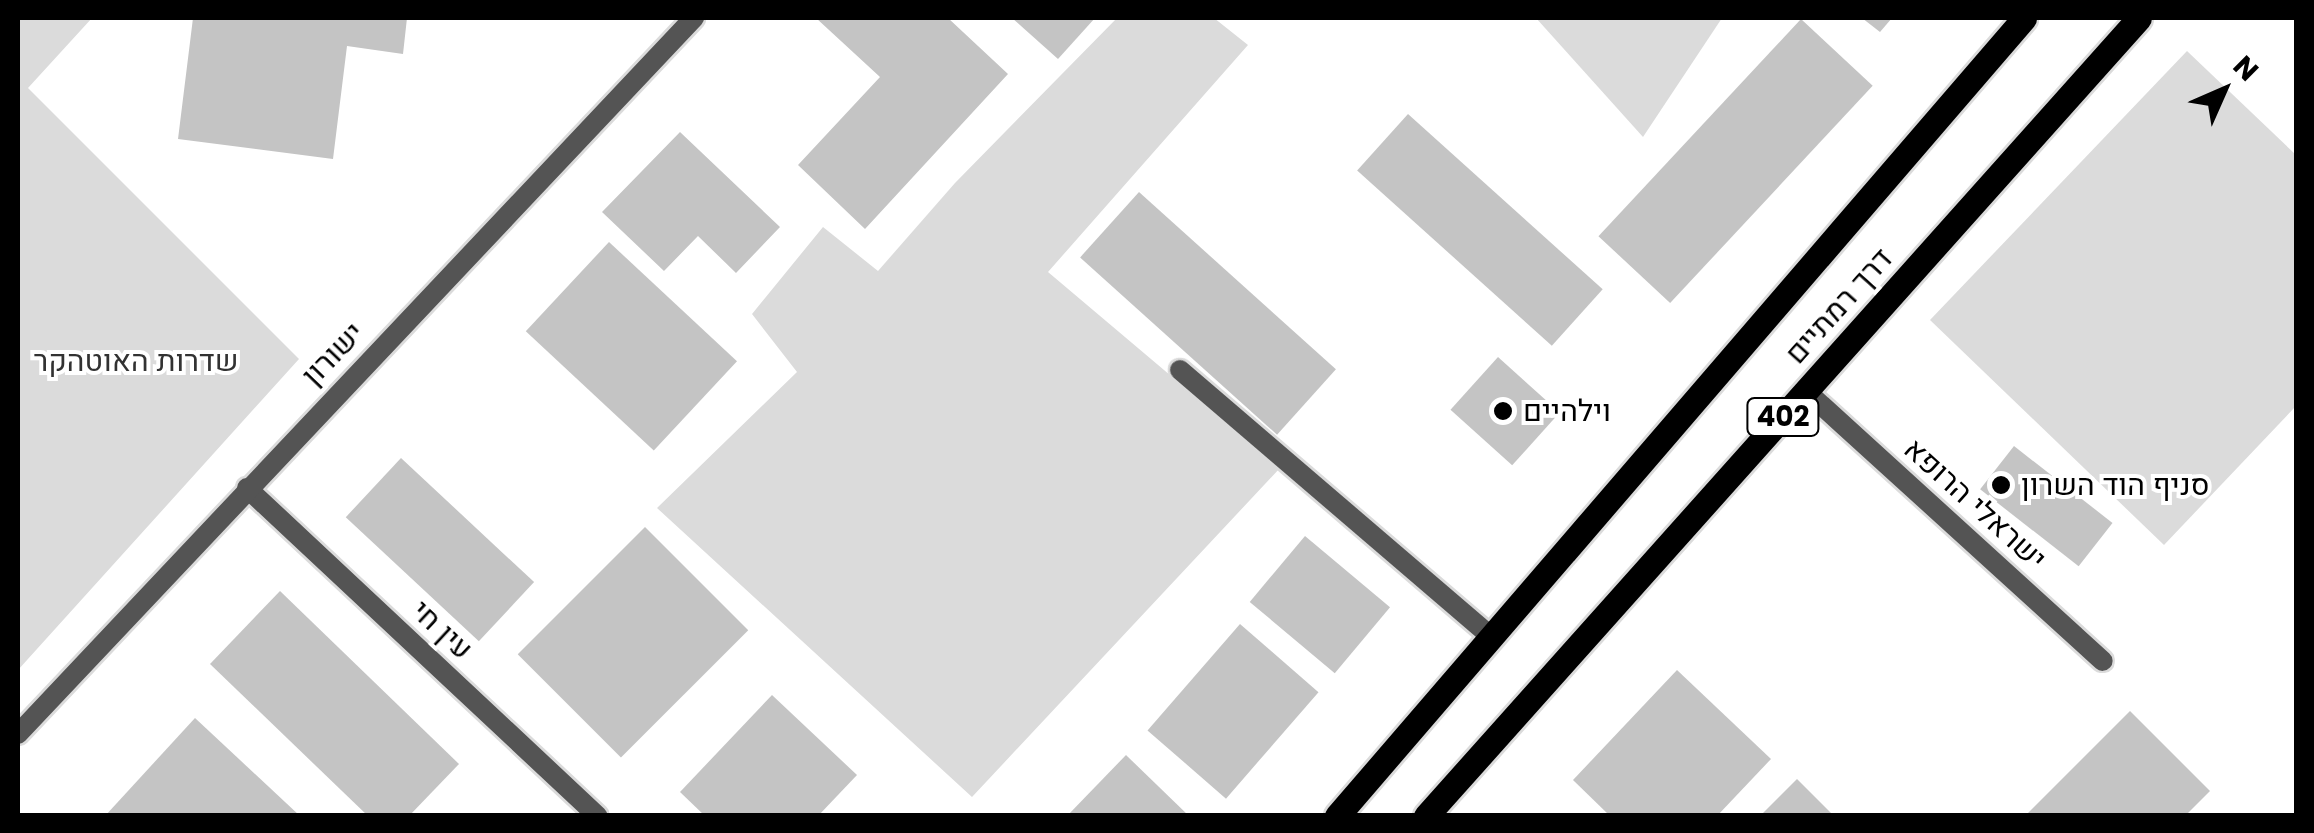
<!DOCTYPE html>
<html>
<head>
<meta charset="utf-8">
<style>
  body { margin:0 }
  #map { position:relative; width:2314px; height:833px; overflow:hidden; background:#fff; font-family:Poppins,Heebo,sans-serif }
  div>[style] { position:absolute }
  .green>* { inset:0; background:#dbdbdb }
  .building>* { inset:0; background:#c4c4c4; transform-origin:0 0 }
  .roads { filter:drop-shadow(2px 0 #dbdbdb) drop-shadow(-2px 0 #dbdbdb) drop-shadow(0 2px #dbdbdb) drop-shadow(0 -2px #dbdbdb) }
  .lane>* { height:20px; margin:-10px; padding:0 10px; transform-origin:10px; border-radius:10px; background:#545454 }
  .street>* { height:20px; margin:-10px; padding:0 10px; transform-origin:10px; border-radius:10px; background:#545454 }
  .primary>* { height:25px; margin:-12.5px; padding:0 12.5px; transform-origin:12.5px; border-radius:12.5px; background:#000 }
  .dots>* { width:28px; height:28px; translate:-50% -50%; box-sizing:border-box; border:5px solid #fff; border-radius:50% }
  span { translate:-50% -50%; white-space:nowrap; text-align:center; line-height:1.15; -webkit-text-stroke:8px #fff; paint-order:stroke }
  .shield-label span { padding:2px 8px; background:#fff; border:2px solid; border-radius:8px; -webkit-text-stroke-width:0 }
  .shield-label { font-size:28px; color:#000; font-weight:700 }
  .street-label { font-size:30px; color:#000 }
  .park-label { font-size:30px; color:#323232 }
  .poi-label { font-size:30px; color:#000 }
  .left { translate:0 -50%; text-align:left }
  .frame { position:absolute; inset:0; border:20px solid #000; pointer-events:none }
  .north { position:absolute; left:2174px; top:40px; width:100px; height:100px; -webkit-text-stroke:8px #fff; paint-order:stroke; rotate:45deg; font-size:28px; font-weight:700; line-height:40px; text-align:center; color:#000 }
  .north::after { content:''; display:block; margin:auto; width:35px; height:45px; background:#000; clip-path:polygon(50% 0,100% 100%,50% 72%,0 100%) }
</style>
</head>
<body>
<div id="map">
  <div class="green">
    <div style="clip-path:polygon(18px 18px,92px 18px,28px 88px,299px 359px,18px 670px)"></div>
    <div style="clip-path:polygon(1117px 18px,1214px 18px,1248px 45px,1048px 272px,1280px 468px,972px 797px,657px 508px,797px 372px,752px 314px,823px 227px,878px 271px,955px 183px)"></div>
    <div style="clip-path:polygon(1536px 18px,1722px 18px,1643px 137px)"></div>
    <div style="clip-path:polygon(2187px 51px,2296px 155px,2296px 406px,2164px 545px,1930px 320px)"></div>
  </div>
  <div class="building">
    <div style="clip-path:polygon(193px 18px,407px 18px,403px 54px,347px 46px,333px 159px,178px 139px)"></div>
    <div style="clip-path:polygon(816px 18px,948px 18px,1008px 74px,865px 229px,798px 165px,880px 77px)"></div>
    <div style="clip-path:polygon(1012px 18px,1095px 18px,1058px 59px)"></div>
    <div style="clip-path:polygon(1862px 18px,1892px 18px,1880px 32px)"></div>
    <div style="left:1801px;top:19px;width:98px;height:297px;rotate:43deg"></div>
    <div style="left:1408px;top:114px;width:262px;height:76px;rotate:42deg"></div>
    <div style="clip-path:polygon(680px 132px,780px 227px,736px 273px,698px 236px,664px 271px,602px 212px)"></div>
    <div style="left:1139px;top:192px;width:265px;height:88px;rotate:42deg"></div>
    <div style="left:609px;top:242px;width:175px;height:122px;rotate:43deg"></div>
    <div style="left:1498px;top:357px;width:83px;height:71px;rotate:42deg"></div>
    <div style="left:2014px;top:446px;width:125px;height:55px;rotate:38deg"></div>
    <div style="left:401px;top:458px;width:182px;height:81px;rotate:43deg"></div>
    <div style="left:645px;top:527px;width:146px;height:180px;rotate:45deg"></div>
    <div style="left:1305px;top:536px;width:111px;height:86px;rotate:40deg"></div>
    <div style="clip-path:polygon(280px 591px,459px 764px,409px 816px,368px 816px,210px 664px)"></div>
    <div style="left:1240px;top:624px;width:104px;height:141px;rotate:41deg"></div>
    <div style="clip-path:polygon(1677px 670px,1771px 759px,1717px 816px,1610px 816px,1573px 780px)"></div>
    <div style="clip-path:polygon(772px 695px,857px 775px,818px 816px,705px 816px,680px 792px)"></div>
    <div style="clip-path:polygon(2130px 711px,2210px 791px,2185px 816px,2025px 816px)"></div>
    <div style="clip-path:polygon(195px 718px,300px 816px,105px 816px)"></div>
    <div style="clip-path:polygon(1126px 755px,1189px 816px,1067px 816px)"></div>
    <div style="clip-path:polygon(1797px 779px,1834px 816px,1760px 816px)"></div>
  </div>
  <div class="roads">
    <div class="lane">
      <div style="left:1180px;top:370px;width:410px;rotate:40.6deg"></div>
    </div>
    <div class="street">
      <div style="left:1806px;top:391px;width:401px;rotate:42.3deg"></div>
      <div style="left:247px;top:488px;width:480px;rotate:43.1deg"></div>
      <div style="left:18px;top:734px;width:985px;rotate:-46.65deg"></div>
    </div>
    <div class="primary">
      <div style="left:1337px;top:816px;width:1053px;rotate:-49.27deg"></div>
      <div style="left:1426px;top:816px;width:1070px;rotate:-48.22deg"></div>
    </div>
  </div>
  <div class="dots">
    <div style="left:1503px;top:411px;background:#000"></div>
    <div style="left:2001px;top:485px;background:#000"></div>
  </div>
  <div class="shield-label">
    <span style="left:1783px;top:417px">402</span>
  </div>
  <div class="street-label">
    <span style="left:1839px;top:306px;rotate:-48deg">דרך רמתיים</span>
    <span style="left:333px;top:354px;rotate:-46deg">ישורון</span>
    <span style="left:1975px;top:504px;rotate:42deg">ישראלי הרופא</span>
    <span style="left:442px;top:630px;rotate:43deg">עין חי</span>
  </div>
  <div class="park-label">
    <span style="left:136px;top:361px">שדרות האוטהקר</span>
  </div>
  <div class="poi-label">
    <span class="left" style="left:1523px;top:411px">וילהיים</span>
    <span class="left" style="left:2021px;top:485px">סניף הוד השרון</span>
  </div>
  <div class="frame"></div>
  <div class="north">N</div>
</div>
</body>
</html>
